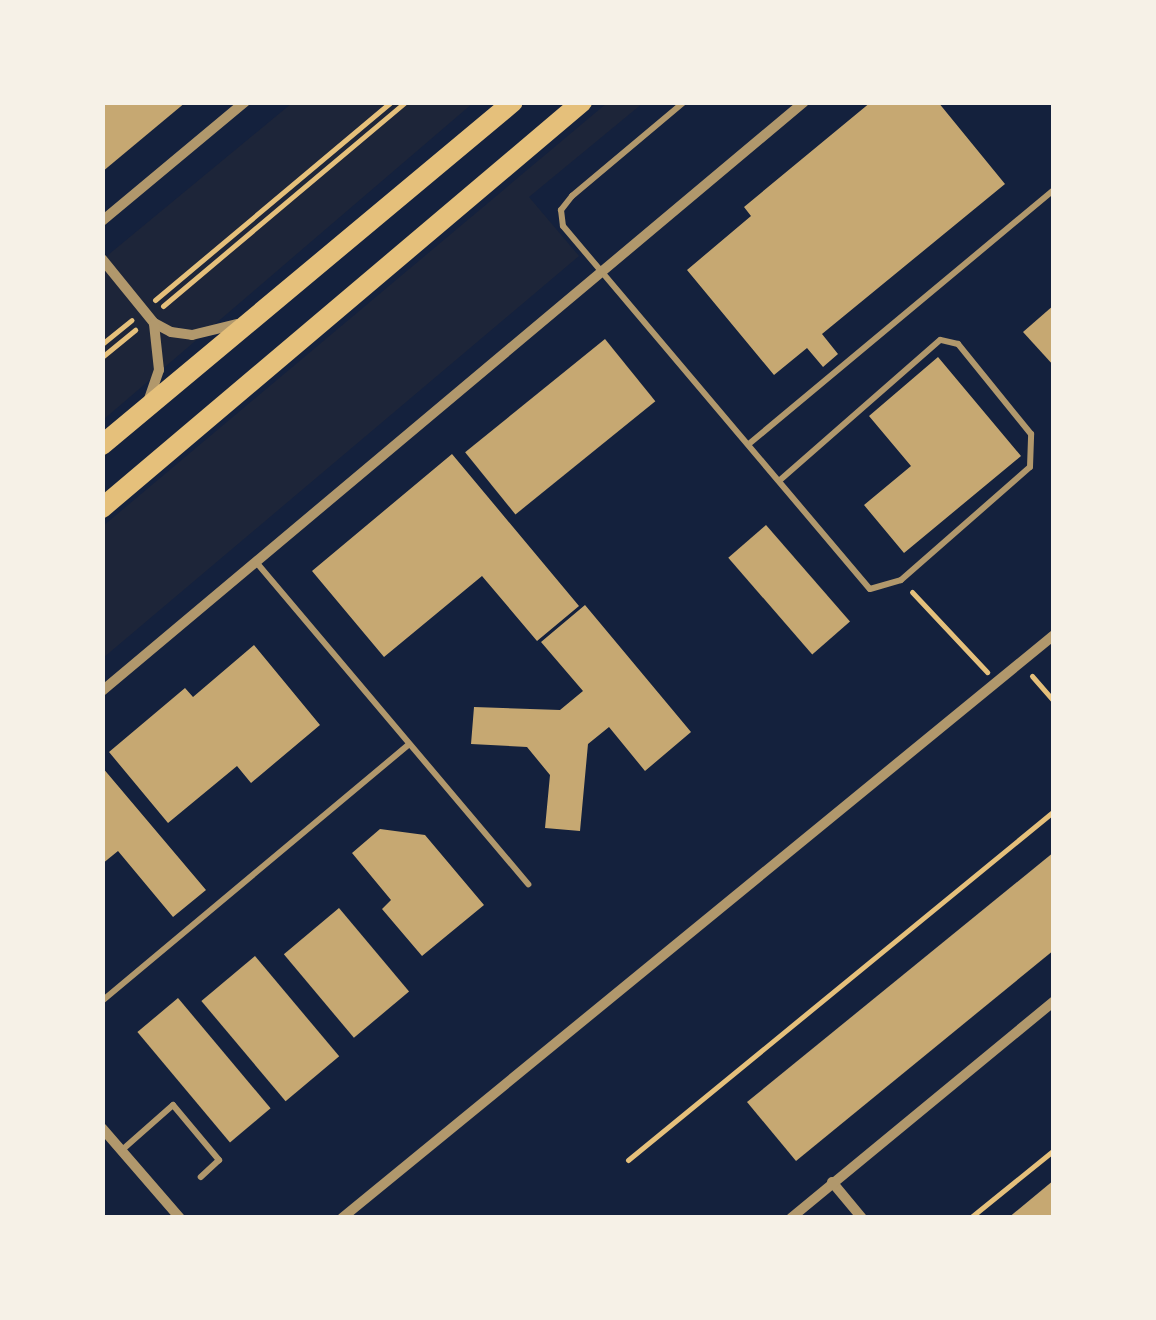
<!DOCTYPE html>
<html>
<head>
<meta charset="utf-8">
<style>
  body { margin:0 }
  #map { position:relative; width:1156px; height:1320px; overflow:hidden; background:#14213d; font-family:"Work Sans",sans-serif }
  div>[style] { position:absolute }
  .green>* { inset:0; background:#1d2539 }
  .building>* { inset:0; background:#c6a872; transform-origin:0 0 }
  .path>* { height:5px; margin:-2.5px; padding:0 2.5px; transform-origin:2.5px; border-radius:2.5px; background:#e5c07b }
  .service>* { height:6px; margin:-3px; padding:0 3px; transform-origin:3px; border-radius:3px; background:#b1986c }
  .minor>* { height:10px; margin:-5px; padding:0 5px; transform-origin:5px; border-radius:5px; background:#b1986c }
  .primary>* { height:20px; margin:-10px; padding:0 10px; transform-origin:10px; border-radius:10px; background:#e5c07b }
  span { translate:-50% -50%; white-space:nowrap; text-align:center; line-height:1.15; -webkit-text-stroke:10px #f6f1e7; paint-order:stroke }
  .frame { position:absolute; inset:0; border:105px solid #f6f1e7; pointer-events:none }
</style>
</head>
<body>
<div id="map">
  <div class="green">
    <div style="clip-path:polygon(292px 103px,473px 103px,103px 420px,102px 260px)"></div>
    <div style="clip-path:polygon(607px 103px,643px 103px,529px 197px,579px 256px,103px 658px,103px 526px)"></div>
  </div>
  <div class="building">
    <div style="clip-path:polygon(102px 102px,186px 102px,102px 172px)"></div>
    <div style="clip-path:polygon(871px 102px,938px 102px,1005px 184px,822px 334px,838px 354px,823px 367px,807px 348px,774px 375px,687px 270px,751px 216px,744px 207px)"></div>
    <div style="clip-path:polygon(1054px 305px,1054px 366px,1023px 332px)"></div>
    <div style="left:605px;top:339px;width:80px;height:180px;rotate:51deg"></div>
    <div style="clip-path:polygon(938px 357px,1021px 456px,904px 553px,864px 505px,911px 466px,869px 416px)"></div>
    <div style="clip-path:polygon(452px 454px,579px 606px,537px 641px,482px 576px,384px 657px,312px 571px)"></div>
    <div style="left:766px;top:525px;width:128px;height:50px;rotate:49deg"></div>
    <div style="clip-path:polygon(585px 605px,691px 732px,645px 771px,609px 727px,588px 744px,580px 831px,545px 828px,550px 775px,527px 747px,471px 744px,474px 707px,560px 710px,583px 691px,541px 642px)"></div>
    <div style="clip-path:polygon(254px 645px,320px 725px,251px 783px,237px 766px,168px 823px,109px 752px,185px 688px,193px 697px)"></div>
    <div style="clip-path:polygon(102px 767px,206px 890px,173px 917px,118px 851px,102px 864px)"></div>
    <div style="clip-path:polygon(380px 829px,425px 835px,484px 905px,422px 956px,382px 909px,391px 900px,352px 853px)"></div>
    <div style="clip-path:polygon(1054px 852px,1054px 950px,796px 1161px,747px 1102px)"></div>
    <div style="left:339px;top:908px;width:109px;height:72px;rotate:50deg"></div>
    <div style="left:255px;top:956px;width:131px;height:70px;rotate:50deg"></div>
    <div style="left:178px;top:998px;width:144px;height:53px;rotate:50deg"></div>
    <div style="clip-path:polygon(1054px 1180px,1054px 1218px,1008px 1218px)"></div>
  </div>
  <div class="path">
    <div style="left:155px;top:300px;width:308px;rotate:-40deg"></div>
    <div style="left:163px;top:306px;width:317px;rotate:-40.1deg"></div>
    <div style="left:102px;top:344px;width:38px;rotate:-39deg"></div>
    <div style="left:102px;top:357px;width:43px;rotate:-39.3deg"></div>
    <div style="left:912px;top:592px;width:110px;rotate:46.8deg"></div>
    <div style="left:1032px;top:676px;width:33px;rotate:49deg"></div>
    <div style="left:628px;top:1160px;width:551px;rotate:-39.33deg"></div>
    <div style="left:970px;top:1218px;width:108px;rotate:-39deg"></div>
  </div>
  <div class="service">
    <div style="left:684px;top:102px;width:146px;rotate:140deg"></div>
    <div style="left:572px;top:196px;width:18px;rotate:128deg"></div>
    <div style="left:561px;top:210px;width:16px;rotate:83deg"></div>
    <div style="left:563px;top:226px;width:475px;rotate:49.8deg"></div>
    <div style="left:870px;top:589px;width:32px;rotate:-16deg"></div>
    <div style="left:901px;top:580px;width:171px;rotate:-41.2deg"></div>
    <div style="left:1030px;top:467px;width:33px;rotate:-88deg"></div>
    <div style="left:1031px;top:434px;width:116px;rotate:-129deg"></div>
    <div style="left:958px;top:344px;width:18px;rotate:-167deg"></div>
    <div style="left:940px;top:340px;width:211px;rotate:138.8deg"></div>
    <div style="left:750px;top:443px;width:396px;rotate:-39.8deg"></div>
    <div style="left:256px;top:562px;width:422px;rotate:49.8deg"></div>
    <div style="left:102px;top:1001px;width:400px;rotate:-39.9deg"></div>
    <div style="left:122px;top:1150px;width:68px;rotate:-41.4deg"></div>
    <div style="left:173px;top:1105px;width:72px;rotate:50.1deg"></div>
    <div style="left:219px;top:1160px;width:25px;rotate:137deg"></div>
  </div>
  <div class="minor">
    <div style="left:102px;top:221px;width:186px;rotate:-39.8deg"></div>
    <div style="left:102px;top:259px;width:82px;rotate:50.9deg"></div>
    <div style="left:154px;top:323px;width:19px;rotate:28deg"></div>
    <div style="left:171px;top:332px;width:21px;rotate:8deg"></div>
    <div style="left:192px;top:335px;width:46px;rotate:-13.7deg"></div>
    <div style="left:149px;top:399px;width:31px;rotate:-71deg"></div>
    <div style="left:159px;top:370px;width:46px;rotate:-96.2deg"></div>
    <div style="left:102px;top:691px;width:916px;rotate:-40deg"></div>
    <div style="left:102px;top:1128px;width:119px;rotate:49.1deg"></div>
    <div style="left:832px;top:1182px;width:47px;rotate:50.2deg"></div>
    <div style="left:342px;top:1218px;width:920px;rotate:-39.31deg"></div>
    <div style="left:791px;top:1218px;width:341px;rotate:-39.5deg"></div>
  </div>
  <div class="primary">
    <div style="left:102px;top:445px;width:535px;rotate:-39.85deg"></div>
    <div style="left:102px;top:508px;width:629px;rotate:-40.23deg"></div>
  </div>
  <div class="frame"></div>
</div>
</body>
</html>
